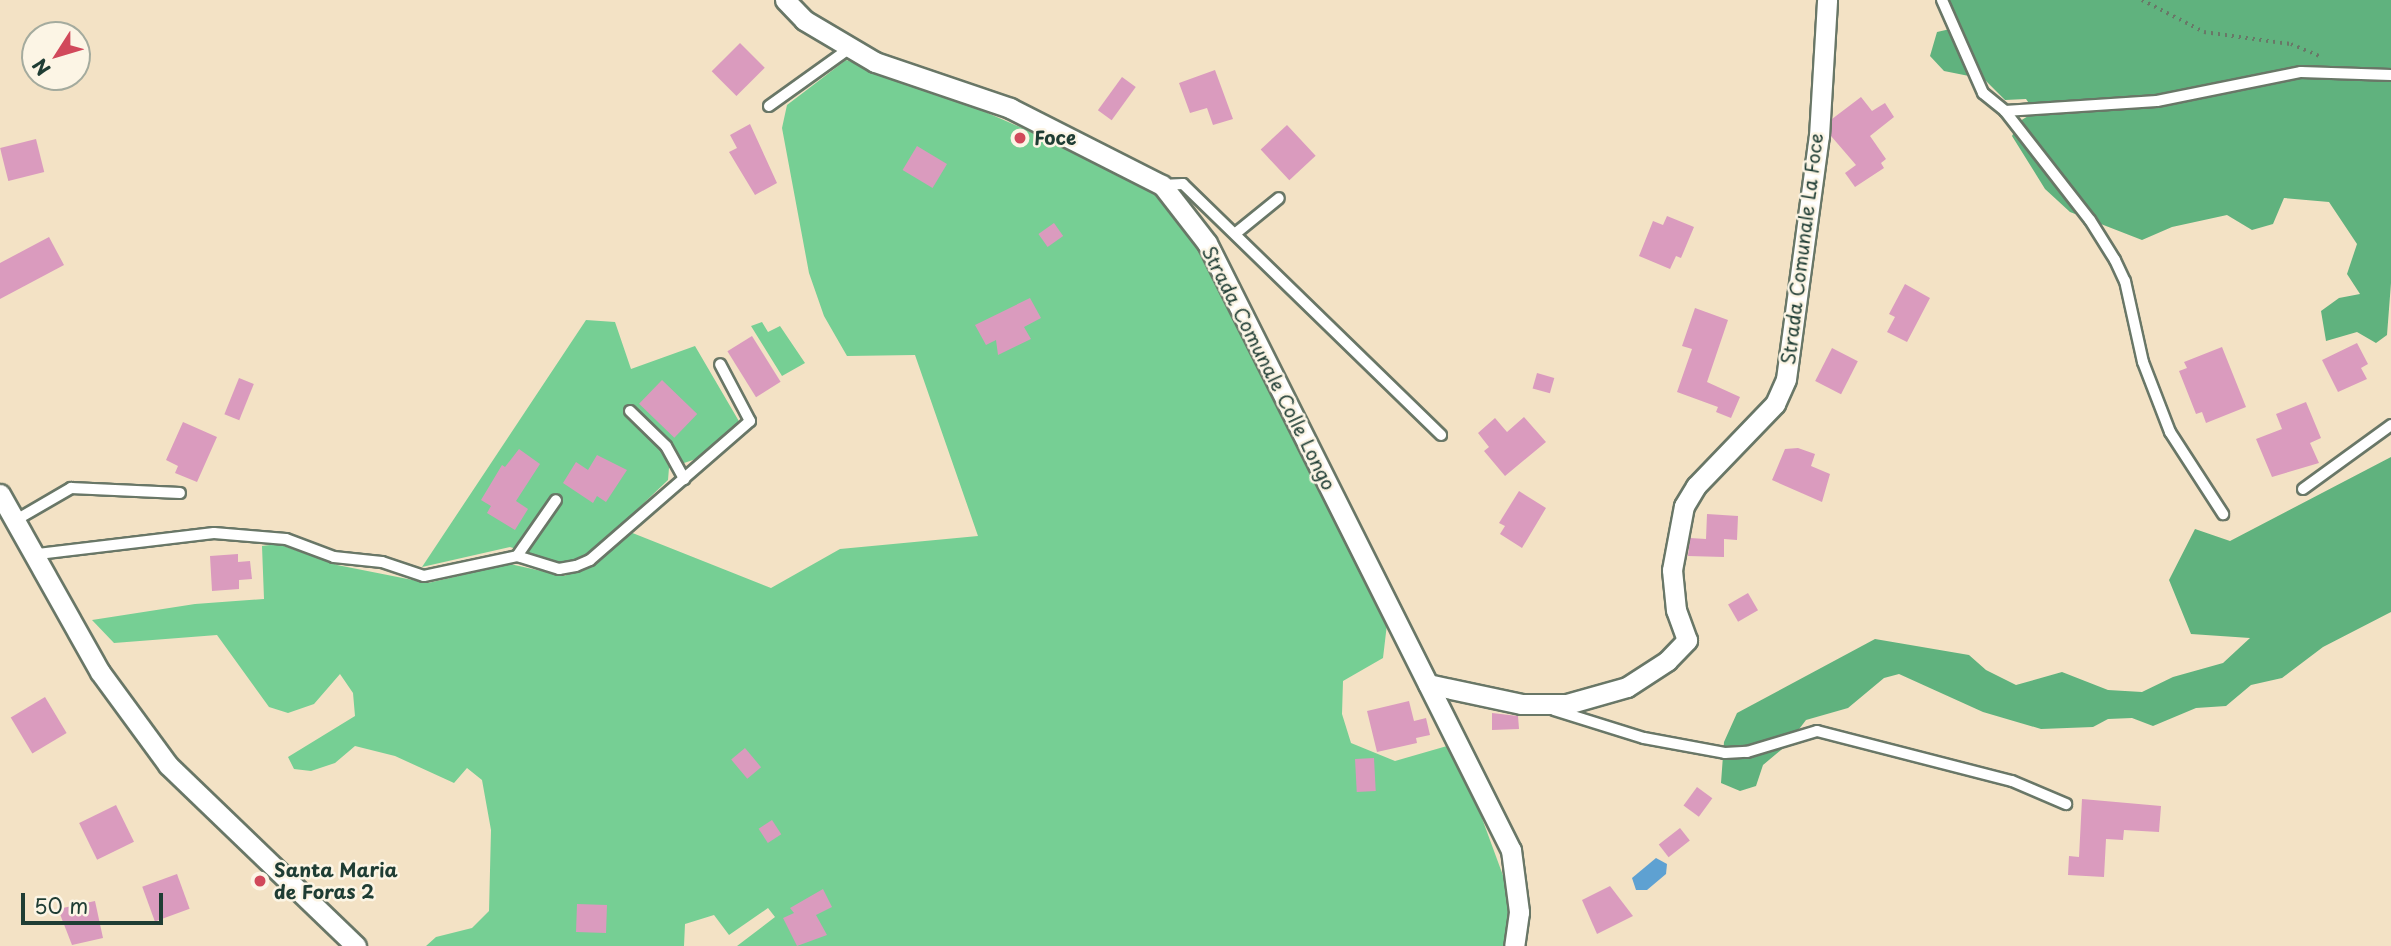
<!DOCTYPE html>
<html>
<head>
<meta charset="utf-8">
<style>
  body { margin:0 }
  #map { position:relative; width:2391px; height:946px; overflow:hidden; background:#f3e2c5; font-family:"Playpen Sans",sans-serif }
  div>[style] { position:absolute }
  .green>* { inset:0; background:#76cf94 }
  .forest>* { inset:0; background:#60b27e }
  .water>* { inset:0; background:#5ea1d2 }
  .building>* { inset:0; background:#da9bbe; transform-origin:0 0 }
  .path>* { height:3.5px; margin-top:-1.75px; transform-origin:0; background:repeating-linear-gradient(90deg,#697767 0 2px,transparent 0 7px) }
  .roads { filter:drop-shadow(2px 0 #697767) drop-shadow(-2px 0 #697767) drop-shadow(0 2px #697767) drop-shadow(0 -2px #697767) }
  .lane>* { height:10px; margin:-5px; padding:0 5px; transform-origin:5px; border-radius:5px; background:#fff }
  .street>* { height:19px; margin:-9.5px; padding:0 9.5px; transform-origin:9.5px; border-radius:9.5px; background:#fff }
  .dots>* { width:19px; height:19px; translate:-50% -50%; box-sizing:border-box; border:4px solid #fcf5e5; border-radius:50% }
  span { translate:-50% -50%; white-space:nowrap; text-align:center; line-height:1.15; -webkit-text-stroke:5px #fcf5e5; paint-order:stroke }
  .poi-label { font-size:19px; color:#1f3d34; font-weight:700 }
  .left { translate:0 -50%; text-align:left }
  .street-label { font-size:19px; color:#1f3d34 }
  .north { position:absolute; left:21px; top:21px; width:70px; height:70px; box-sizing:border-box; background:#fcf5e5; border:2px solid #a4ab9e; border-radius:50%; rotate:233deg; font-size:19px; font-weight:700; line-height:28px; text-align:center; color:#1f3d34 }
  .north::after { content:''; display:block; margin:auto; width:24px; height:32px; background:#d1495b; clip-path:polygon(50% 0,100% 100%,50% 72%,0 100%) }
  .scale { position:absolute; left:21px; top:893px; width:142px; height:32px; box-sizing:border-box; border:4px solid #1f3d34; border-top:0; padding-left:9px; font-size:21px; line-height:24px; white-space:nowrap; color:#1f3d34; -webkit-text-stroke:5px #fcf5e5; paint-order:stroke }
</style>
</head>
<body>
<div id="map">
  <div class="green">
    <div style="clip-path:polygon(846px 60px,951px 97px,1123px 172px,1166px 203px,1199px 245px,1387px 624px,1383px 658px,1343px 681px,1342px 714px,1351px 743px,1395px 761px,1447px 746px,1472px 791px,1505px 881px,1510px 925px,1506px 946px,737px 946px,775px 917px,768px 908px,729px 935px,714px 915px,685px 924px,684px 946px,426px 946px,436px 937px,472px 928px,489px 911px,491px 830px,482px 780px,467px 768px,454px 783px,395px 756px,355px 746px,335px 763px,311px 771px,294px 769px,288px 757px,355px 716px,353px 693px,340px 674px,314px 704px,288px 713px,269px 707px,217px 635px,114px 643px,92px 620px,195px 604px,264px 599px,262px 546px,278px 544px,337px 565px,428px 583px,510px 564px,564px 576px,594px 565px,630px 532px,771px 588px,840px 549px,978px 536px,915px 355px,847px 356px,824px 316px,809px 273px,782px 128px,787px 105px)"></div>
    <div style="clip-path:polygon(586px 320px,615px 322px,631px 369px,695px 346px,740px 423px,696px 459px,669px 468px,668px 480px,599px 546px,578px 560px,561px 563px,510px 547px,422px 567px)"></div>
    <div style="clip-path:polygon(762px 322px,768px 332px,780px 326px,805px 363px,782px 376px,751px 326px)"></div>
  </div>
  <div class="forest">
    <div style="clip-path:polygon(1948px 0,2391px 0,2391px 283px,2387px 335px,2376px 343px,2357px 332px,2326px 341px,2321px 311px,2339px 298px,2360px 294px,2347px 274px,2357px 244px,2329px 202px,2284px 198px,2273px 224px,2252px 230px,2227px 215px,2172px 227px,2142px 240px,2070px 212px,2045px 189px,2012px 136px,2020px 121px,2035px 112px,2026px 99px,2005px 100px,1984px 79px,1944px 71px,1930px 56px,1937px 32px,1959px 27px)"></div>
    <div style="clip-path:polygon(2391px 457px,2391px 612px,2323px 647px,2282px 678px,2251px 685px,2226px 706px,2196px 708px,2153px 726px,2132px 718px,2108px 719px,2093px 727px,2041px 729px,1983px 712px,1899px 674px,1884px 678px,1848px 708px,1806px 720px,1787px 745px,1763px 765px,1756px 786px,1740px 791px,1721px 783px,1724px 742px,1737px 713px,1875px 639px,1969px 655px,1986px 670px,2016px 685px,2062px 672px,2108px 690px,2142px 692px,2173px 677px,2223px 663px,2250px 638px,2191px 634px,2169px 580px,2195px 529px,2230px 541px)"></div>
  </div>
  <div class="water">
    <div style="clip-path:polygon(1656px 858px,1667px 864px,1666px 874px,1647px 890px,1636px 890px,1632px 878px)"></div>
  </div>
  <div class="building">
    <div style="left:740px;top:43px;width:35px;height:40px;rotate:45deg"></div>
    <div style="clip-path:polygon(1215px 70px,1233px 119px,1213px 125px,1207px 108px,1190px 113px,1179px 83px)"></div>
    <div style="left:1122px;top:77px;width:17px;height:41px;rotate:36deg"></div>
    <div style="clip-path:polygon(1861px 97px,1872px 111px,1885px 103px,1894px 117px,1870px 136px,1886px 159px,1881px 163px,1884px 168px,1855px 187px,1845px 173px,1856px 165px,1831px 136px,1832px 119px)"></div>
    <div style="clip-path:polygon(750px 124px,777px 183px,755px 195px,729px 152px,737px 148px,730px 135px)"></div>
    <div style="left:1287px;top:125px;width:42px;height:36px;rotate:47deg"></div>
    <div style="left:36px;top:139px;width:34px;height:37px;rotate:76deg"></div>
    <div style="left:917px;top:146px;width:35px;height:28px;rotate:31deg"></div>
    <div style="clip-path:polygon(1667px 216px,1694px 227px,1681px 258px,1676px 256px,1670px 269px,1639px 256px,1653px 221px,1663px 225px)"></div>
    <div style="left:1054px;top:223px;width:16px;height:19px;rotate:55deg"></div>
    <div style="clip-path:polygon(49px 237px,64px 265px,0 299px,0 263px)"></div>
    <div style="clip-path:polygon(1905px 284px,1930px 298px,1907px 342px,1887px 332px,1895px 317px,1889px 314px)"></div>
    <div style="clip-path:polygon(1030px 298px,1041px 318px,1024px 327px,1031px 339px,998px 355px,996px 340px,986px 345px,975px 325px)"></div>
    <div style="clip-path:polygon(1695px 308px,1728px 320px,1707px 382px,1740px 397px,1731px 418px,1716px 412px,1718px 407px,1677px 392px,1692px 349px,1682px 346px)"></div>
    <div style="left:752px;top:336px;width:54px;height:29px;rotate:58deg"></div>
    <div style="clip-path:polygon(2357px 343px,2368px 364px,2361px 368px,2367px 379px,2338px 392px,2322px 360px)"></div>
    <div style="clip-path:polygon(2222px 347px,2246px 407px,2206px 423px,2202px 412px,2196px 414px,2179px 371px,2187px 368px,2184px 362px)"></div>
    <div style="left:1832px;top:348px;width:29px;height:37px;rotate:27deg"></div>
    <div style="left:1537px;top:373px;width:18px;height:16px;rotate:16deg"></div>
    <div style="left:239px;top:378px;width:16px;height:39px;rotate:22deg"></div>
    <div style="left:662px;top:380px;width:49px;height:33px;rotate:44deg"></div>
    <div style="clip-path:polygon(2306px 402px,2321px 438px,2310px 443px,2319px 463px,2272px 477px,2256px 439px,2282px 429px,2276px 414px)"></div>
    <div style="clip-path:polygon(1524px 417px,1546px 442px,1505px 476px,1484px 451px,1489px 447px,1478px 433px,1495px 418px,1507px 432px)"></div>
    <div style="clip-path:polygon(183px 422px,217px 437px,197px 482px,175px 473px,178px 466px,166px 460px)"></div>
    <div style="clip-path:polygon(1798px 448px,1815px 454px,1811px 466px,1830px 474px,1822px 502px,1772px 480px,1785px 449px)"></div>
    <div style="clip-path:polygon(519px 449px,540px 464px,516px 501px,528px 509px,515px 530px,487px 513px,491px 506px,481px 500px,502px 465px,505px 467px)"></div>
    <div style="clip-path:polygon(597px 455px,627px 470px,606px 502px,597px 496px,593px 503px,563px 483px,576px 462px,588px 470px)"></div>
    <div style="clip-path:polygon(1519px 491px,1546px 508px,1522px 548px,1500px 534px,1505px 526px,1499px 523px)"></div>
    <div style="clip-path:polygon(1707px 514px,1738px 516px,1737px 540px,1724px 539px,1724px 557px,1688px 556px,1690px 538px,1706px 539px)"></div>
    <div style="clip-path:polygon(238px 554px,238px 562px,250px 561px,252px 579px,239px 580px,239px 589px,212px 591px,210px 556px)"></div>
    <div style="left:1748px;top:593px;width:20px;height:23px;rotate:60deg"></div>
    <div style="left:45px;top:697px;width:42px;height:40px;rotate:59deg"></div>
    <div style="clip-path:polygon(1409px 701px,1414px 721px,1426px 718px,1430px 735px,1416px 738px,1417px 743px,1377px 752px,1367px 711px)"></div>
    <div style="clip-path:polygon(1492px 713px,1518px 716px,1519px 729px,1492px 730px)"></div>
    <div style="left:745px;top:748px;width:25px;height:18px;rotate:50deg"></div>
    <div style="left:1374px;top:758px;width:33px;height:19px;rotate:87deg"></div>
    <div style="left:1697px;top:787px;width:19px;height:23px;rotate:36deg"></div>
    <div style="clip-path:polygon(2082px 799px,2161px 806px,2159px 832px,2124px 830px,2123px 840px,2106px 839px,2104px 877px,2068px 875px,2069px 856px,2079px 857px)"></div>
    <div style="left:116px;top:805px;width:41px;height:41px;rotate:64deg"></div>
    <div style="left:772px;top:820px;width:17px;height:16px;rotate:57deg"></div>
    <div style="left:1680px;top:828px;width:16px;height:27px;rotate:52deg"></div>
    <div style="left:177px;top:874px;width:37px;height:37px;rotate:70deg"></div>
    <div style="clip-path:polygon(1610px 886px,1633px 916px,1597px 934px,1582px 900px)"></div>
    <div style="clip-path:polygon(823px 889px,832px 907px,816px 915px,827px 935px,797px 946px,783px 918px,794px 913px,790px 908px)"></div>
    <div style="clip-path:polygon(95px 901px,103px 938px,72px 945px,58px 909px)"></div>
    <div style="left:577px;top:904px;width:30px;height:28px;rotate:2deg"></div>
  </div>
  <div class="path">
    <div style="left:2142px;top:0;width:70px;rotate:27.3deg"></div>
    <div style="left:2204px;top:32px;width:88px;rotate:7.9deg"></div>
    <div style="left:2291px;top:44px;width:34px;rotate:23deg"></div>
  </div>
  <div class="roads">
    <div class="lane">
      <div style="left:1942px;top:0;width:102px;rotate:66.2deg"></div>
      <div style="left:1983px;top:93px;width:28px;rotate:39deg"></div>
      <div style="left:2005px;top:111px;width:152px;rotate:-3.8deg"></div>
      <div style="left:2157px;top:101px;width:147px;rotate:-11.4deg"></div>
      <div style="left:2301px;top:72px;width:90px;rotate:1.9deg"></div>
      <div style="left:769px;top:106px;width:100px;rotate:-35.6deg"></div>
      <div style="left:2005px;top:111px;width:138px;rotate:52.1deg"></div>
      <div style="left:2090px;top:220px;width:47px;rotate:58deg"></div>
      <div style="left:2115px;top:260px;width:23px;rotate:65deg"></div>
      <div style="left:2125px;top:281px;width:83px;rotate:77.5deg"></div>
      <div style="left:2143px;top:362px;width:75px;rotate:68.9deg"></div>
      <div style="left:2170px;top:432px;width:98px;rotate:57.1deg"></div>
      <div style="left:1162px;top:185px;width:21px;rotate:-3deg"></div>
      <div style="left:1183px;top:184px;width:360px;rotate:44.2deg"></div>
      <div style="left:1236px;top:233px;width:55px;rotate:-39.1deg"></div>
      <div style="left:630px;top:411px;width:50px;rotate:44.2deg"></div>
      <div style="left:666px;top:446px;width:38px;rotate:61deg"></div>
      <div style="left:2303px;top:489px;width:109px;rotate:-36deg"></div>
      <div style="left:16px;top:520px;width:64px;rotate:-30.2deg"></div>
      <div style="left:71px;top:488px;width:109px;rotate:2.6deg"></div>
      <div style="left:38px;top:554px;width:177px;rotate:-6.8deg"></div>
      <div style="left:214px;top:533px;width:72px;rotate:4.8deg"></div>
      <div style="left:286px;top:539px;width:51px;rotate:20.6deg"></div>
      <div style="left:334px;top:557px;width:48px;rotate:5.9deg"></div>
      <div style="left:382px;top:562px;width:44px;rotate:18.4deg"></div>
      <div style="left:424px;top:576px;width:95px;rotate:-12.1deg"></div>
      <div style="left:517px;top:556px;width:44px;rotate:17.2deg"></div>
      <div style="left:559px;top:569px;width:17px;rotate:-10deg"></div>
      <div style="left:576px;top:566px;width:15px;rotate:-23deg"></div>
      <div style="left:590px;top:560px;width:212px;rotate:-41deg"></div>
      <div style="left:750px;top:421px;width:64px;rotate:-117.8deg"></div>
      <div style="left:517px;top:556px;width:68px;rotate:-55.1deg"></div>
      <div style="left:1554px;top:710px;width:94px;rotate:17.3deg"></div>
      <div style="left:1644px;top:738px;width:82px;rotate:10.5deg"></div>
      <div style="left:1725px;top:753px;width:22px;rotate:-3deg"></div>
      <div style="left:1747px;top:752px;width:73px;rotate:-16.7deg"></div>
      <div style="left:1817px;top:731px;width:201px;rotate:14.4deg"></div>
      <div style="left:2012px;top:781px;width:59px;rotate:23.1deg"></div>
    </div>
    <div class="street">
      <div style="left:785px;top:0;width:28px;rotate:46deg"></div>
      <div style="left:804px;top:20px;width:82px;rotate:30.6deg"></div>
      <div style="left:875px;top:62px;width:143px;rotate:18.8deg"></div>
      <div style="left:1010px;top:108px;width:170px;rotate:26.9deg"></div>
      <div style="left:1162px;top:185px;width:73px;rotate:52.2deg"></div>
      <div style="left:1207px;top:243px;width:679px;rotate:63.4deg"></div>
      <div style="left:1511px;top:850px;width:63px;rotate:82.6deg"></div>
      <div style="left:1519px;top:912px;width:34px;rotate:98deg"></div>
      <div style="left:0;top:494px;width:204px;rotate:60.7deg"></div>
      <div style="left:100px;top:672px;width:115px;rotate:53.8deg"></div>
      <div style="left:168px;top:765px;width:261px;rotate:43.9deg"></div>
      <div style="left:1428px;top:684px;width:95px;rotate:12.1deg"></div>
      <div style="left:1521px;top:704px;width:46px"></div>
      <div style="left:1567px;top:704px;width:62px;rotate:-15.8deg"></div>
      <div style="left:1627px;top:687px;width:48px;rotate:-33deg"></div>
      <div style="left:1667px;top:661px;width:29px;rotate:-46deg"></div>
      <div style="left:1687px;top:640px;width:32px;rotate:-110deg"></div>
      <div style="left:1676px;top:610px;width:40px;rotate:-95.7deg"></div>
      <div style="left:1672px;top:570px;width:65px;rotate:-79.4deg"></div>
      <div style="left:1684px;top:506px;width:23px;rotate:-59deg"></div>
      <div style="left:1696px;top:486px;width:114px;rotate:-46.1deg"></div>
      <div style="left:1775px;top:404px;width:27px;rotate:-66deg"></div>
      <div style="left:1786px;top:379px;width:245px;rotate:-82.3deg"></div>
      <div style="left:1819px;top:136px;width:136px;rotate:-86.6deg"></div>
    </div>
  </div>
  <div class="dots">
    <div style="left:1020px;top:138px;background:#d1495b"></div>
    <div style="left:260px;top:881px;background:#d1495b"></div>
  </div>
  <div class="poi-label">
    <span class="left" style="left:1034px;top:138px">Foce</span>
    <span class="left" style="left:274px;top:881px">Santa Maria<br>de Foras 2</span>
  </div>
  <div class="street-label">
    <span style="left:1802px;top:249px;rotate:-83deg">Strada Comunale La Foce</span>
    <span style="left:1269px;top:368px;rotate:63deg">Strada Comunale Colle Longo</span>
  </div>
  <div class="north">N</div>
  <div class="scale">50 m</div>
</div>
</body>
</html>
